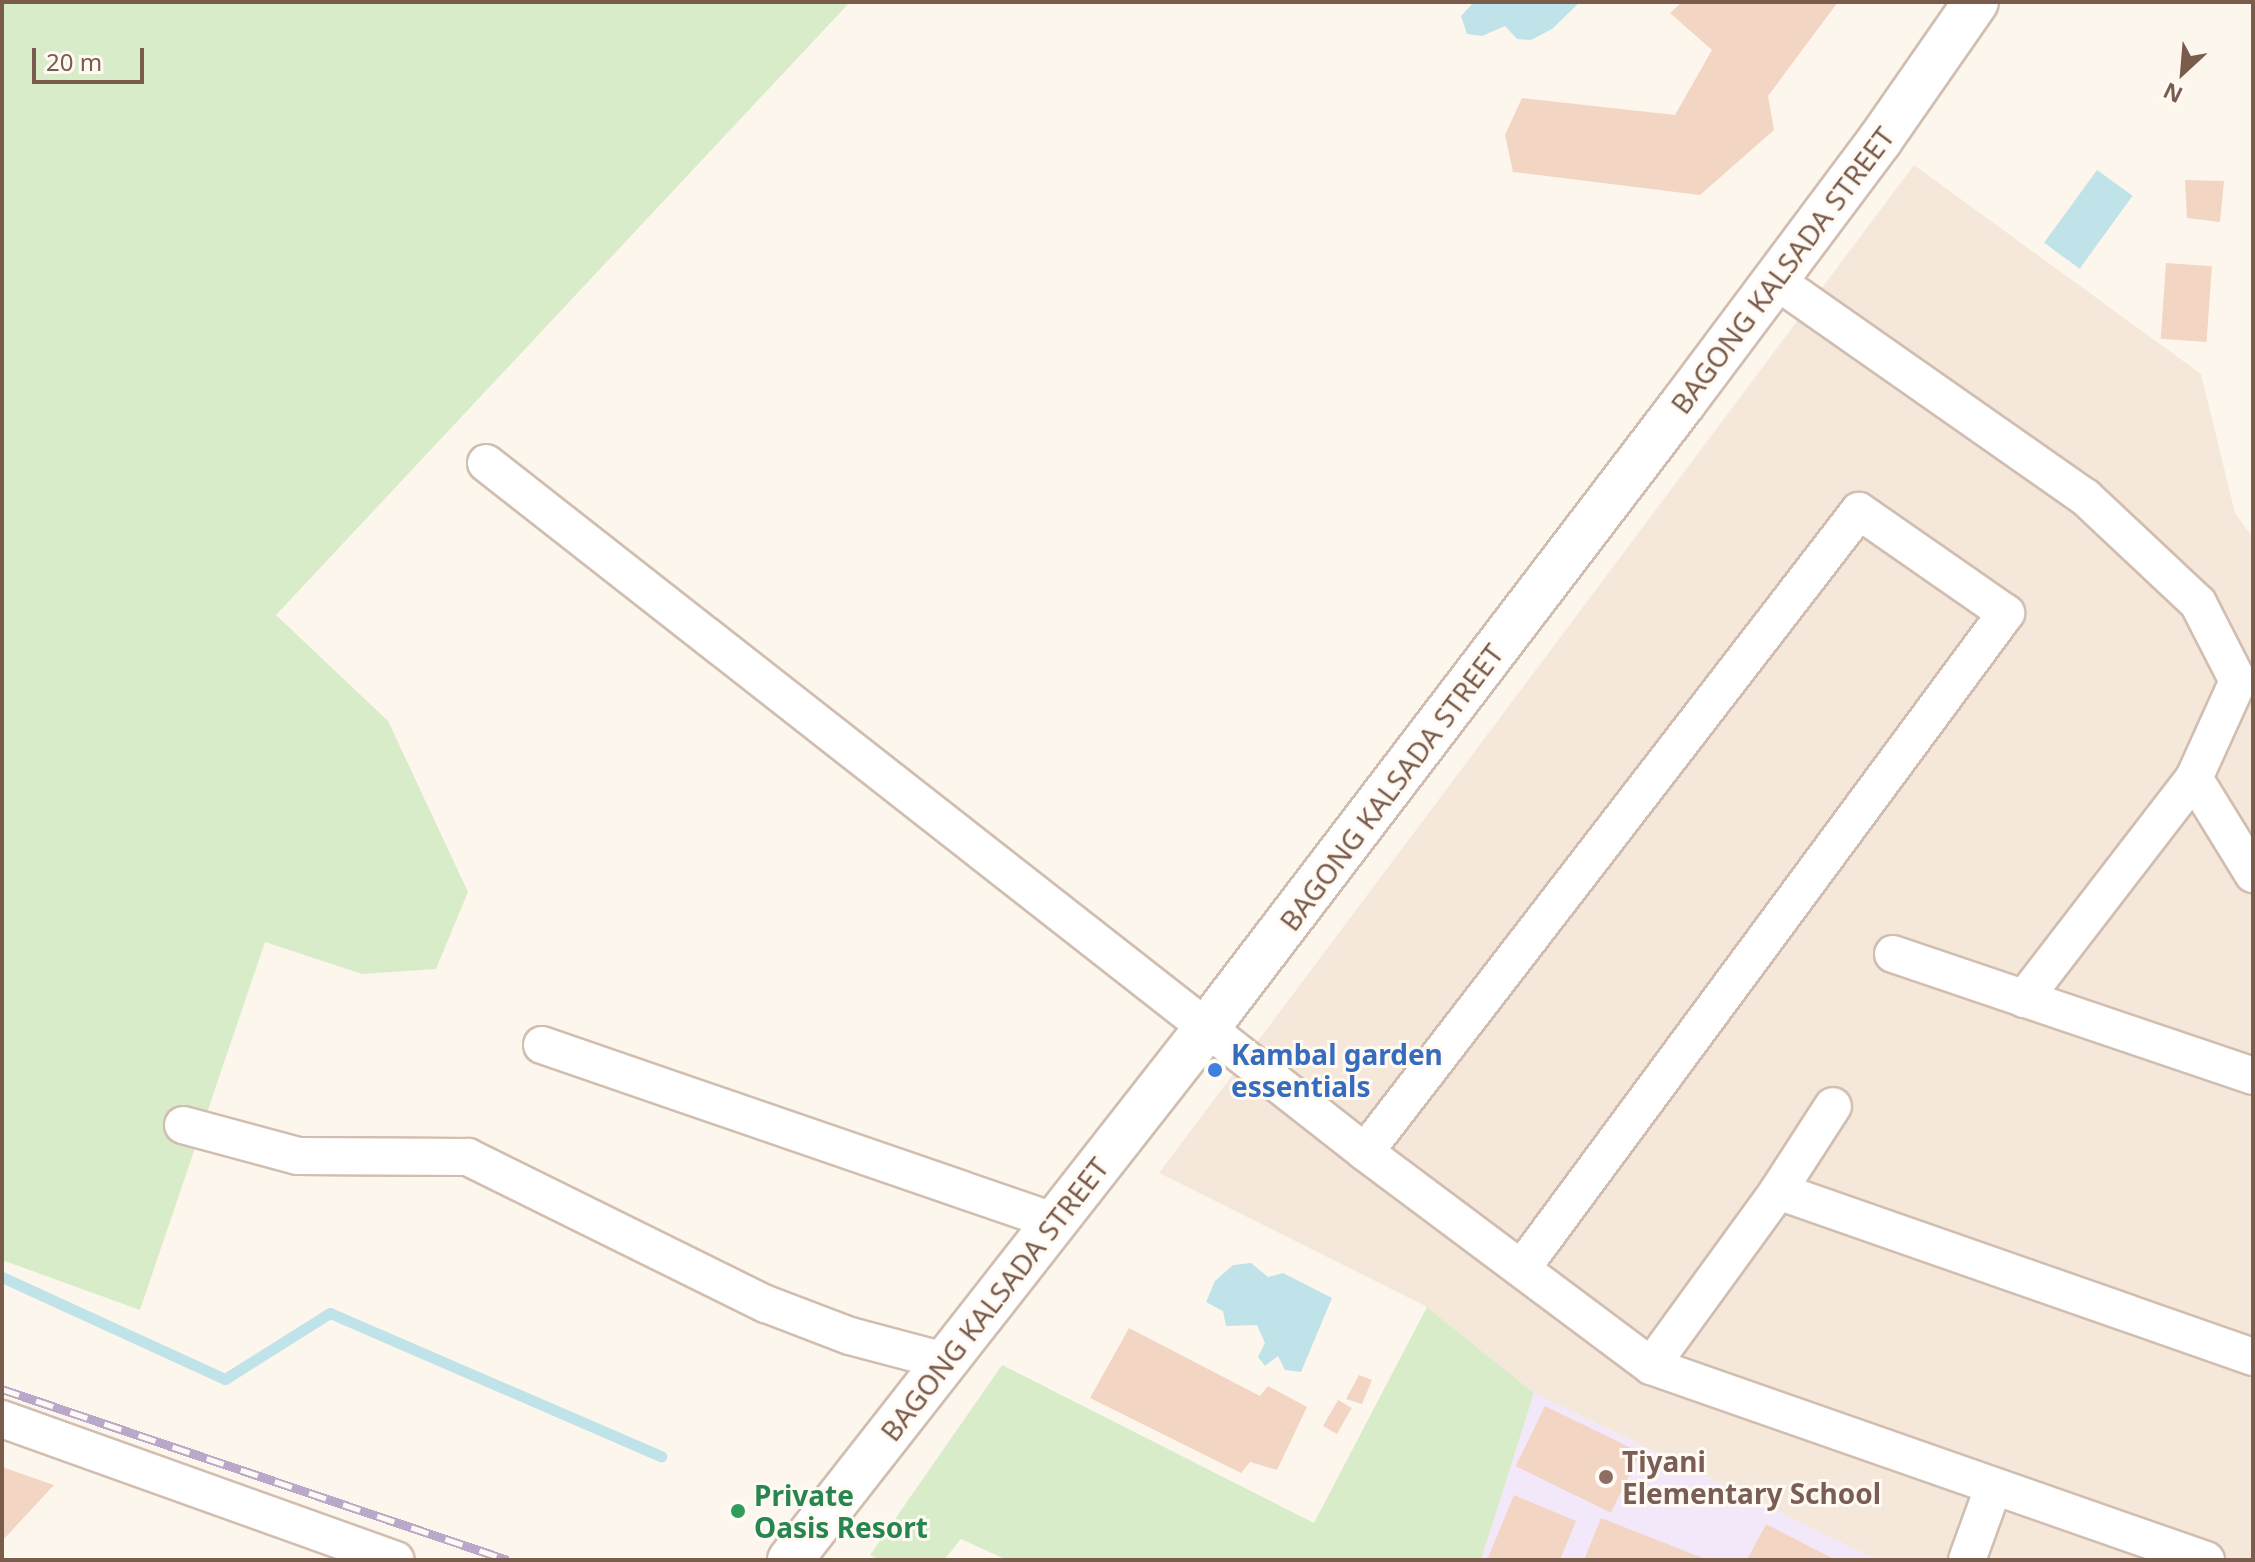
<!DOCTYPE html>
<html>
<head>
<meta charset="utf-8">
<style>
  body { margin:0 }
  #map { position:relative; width:2255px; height:1562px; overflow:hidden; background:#fdf6ec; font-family:"Noto Sans",sans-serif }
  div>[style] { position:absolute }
  .residential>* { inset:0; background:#f5e8da }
  .education>* { inset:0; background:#f3e8fa }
  .green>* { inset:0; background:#d8ecc9 }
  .water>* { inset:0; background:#bfe3e8; transform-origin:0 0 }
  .stream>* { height:11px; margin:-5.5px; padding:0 5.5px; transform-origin:5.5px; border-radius:5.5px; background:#bfe3e8 }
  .building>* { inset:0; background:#f3d5c3; transform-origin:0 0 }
  .roads { filter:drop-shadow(2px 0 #d1beb0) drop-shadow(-2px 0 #d1beb0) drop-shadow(0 2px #d1beb0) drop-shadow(0 -2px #d1beb0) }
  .minor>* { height:36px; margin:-18px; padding:0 18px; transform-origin:18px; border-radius:18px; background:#fff }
  .tertiary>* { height:44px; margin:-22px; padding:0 22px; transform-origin:22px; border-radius:22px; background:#fff }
  .rail>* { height:9px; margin-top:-4.5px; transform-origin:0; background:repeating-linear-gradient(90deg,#fffaf3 0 18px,#b9a8c9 0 36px); box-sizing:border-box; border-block:2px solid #b9a8c9 }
  .dots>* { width:22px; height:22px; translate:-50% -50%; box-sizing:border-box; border:4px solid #fffaf3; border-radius:50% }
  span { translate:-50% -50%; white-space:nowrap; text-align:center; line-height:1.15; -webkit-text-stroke:6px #fffaf3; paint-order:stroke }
  .street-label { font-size:28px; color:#7a5c4d }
  .shop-label { font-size:28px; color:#366cbe; font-weight:700 }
  .left { translate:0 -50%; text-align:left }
  .education-label { font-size:28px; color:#785e54; font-weight:700 }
  .leisure-label { font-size:28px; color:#27864d; font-weight:700 }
  .frame { position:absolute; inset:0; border:4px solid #7a5c4d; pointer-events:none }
  .north { position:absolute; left:2143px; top:32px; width:80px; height:80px; -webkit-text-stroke:6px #fffaf3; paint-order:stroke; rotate:206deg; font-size:22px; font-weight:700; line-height:32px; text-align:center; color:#7a5c4d }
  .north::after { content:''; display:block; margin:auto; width:28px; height:36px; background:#7a5c4d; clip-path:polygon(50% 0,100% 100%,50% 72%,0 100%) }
  .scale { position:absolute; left:32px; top:48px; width:112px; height:36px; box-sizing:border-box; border:4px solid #7a5c4d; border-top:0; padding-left:10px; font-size:24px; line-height:28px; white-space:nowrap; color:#7a5c4d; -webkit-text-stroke:6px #fffaf3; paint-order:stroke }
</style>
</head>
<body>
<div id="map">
  <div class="residential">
    <div style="clip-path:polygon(1914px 165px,2201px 374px,2235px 513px,2253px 538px,2253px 1560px,1877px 1560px,1534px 1393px,1427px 1307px,1159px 1173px)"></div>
  </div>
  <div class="education">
    <div style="clip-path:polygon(1534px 1393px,1877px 1560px,1481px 1560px)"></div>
  </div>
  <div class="green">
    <div style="clip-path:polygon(2px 2px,850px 2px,276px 615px,388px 721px,468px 892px,436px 969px,362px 974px,265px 942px,140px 1310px,2px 1260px)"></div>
    <div style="clip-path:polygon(1427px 1307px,1534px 1393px,1481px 1560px,1007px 1560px,961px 1539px,944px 1560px,880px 1560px,870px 1555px,1002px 1365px,1314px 1523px)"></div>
  </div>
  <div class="water">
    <div style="clip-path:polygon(1474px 2px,1580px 2px,1552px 29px,1531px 40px,1517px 39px,1505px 26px,1482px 36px,1467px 34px,1461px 16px)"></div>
    <div style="left:2097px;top:170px;width:44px;height:90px;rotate:36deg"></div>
    <div style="clip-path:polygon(1251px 1263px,1268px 1277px,1283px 1273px,1332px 1298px,1301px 1372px,1285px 1370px,1278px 1356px,1265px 1366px,1258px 1357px,1265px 1343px,1257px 1325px,1226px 1326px,1223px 1311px,1206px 1302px,1215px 1281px,1233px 1265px)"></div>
  </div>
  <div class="stream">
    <div style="left:2px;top:1277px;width:245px;rotate:24.6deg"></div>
    <div style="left:225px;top:1379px;width:124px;rotate:-32.2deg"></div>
    <div style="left:330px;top:1313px;width:361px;rotate:23.4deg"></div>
  </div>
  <div class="building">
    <div style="clip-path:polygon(1682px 2px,1838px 2px,1768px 96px,1774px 130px,1700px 195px,1513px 172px,1505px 135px,1522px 98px,1675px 115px,1712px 50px,1670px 13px)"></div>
    <div style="clip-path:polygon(2185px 180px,2224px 181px,2220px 222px,2187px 218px)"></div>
    <div style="left:2166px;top:263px;width:46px;height:76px;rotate:4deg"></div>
    <div style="clip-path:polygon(1129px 1328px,1260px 1396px,1268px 1386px,1307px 1407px,1277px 1470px,1250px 1462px,1241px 1473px,1090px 1398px)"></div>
    <div style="clip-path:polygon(1359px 1375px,1372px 1380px,1362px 1404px,1346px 1399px)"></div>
    <div style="left:1338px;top:1400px;width:16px;height:30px;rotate:30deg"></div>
    <div style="left:1545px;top:1406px;width:106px;height:67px;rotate:26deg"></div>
    <div style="clip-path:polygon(2px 1467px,54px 1485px,2px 1541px)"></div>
    <div style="clip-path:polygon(1514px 1495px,1576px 1521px,1560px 1560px,1487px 1560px)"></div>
    <div style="clip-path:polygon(1601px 1518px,1708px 1560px,1584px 1560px)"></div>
    <div style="clip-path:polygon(1766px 1524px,1836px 1560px,1747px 1560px)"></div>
  </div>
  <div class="roads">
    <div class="minor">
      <div style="left:1775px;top:280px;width:378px;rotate:35deg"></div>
      <div style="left:2085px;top:497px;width:155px;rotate:43.2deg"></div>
      <div style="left:2198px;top:603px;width:88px;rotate:62.9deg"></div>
      <div style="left:2238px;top:681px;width:107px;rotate:114.4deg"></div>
      <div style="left:2194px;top:778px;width:279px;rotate:127.6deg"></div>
      <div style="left:486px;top:463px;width:1117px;rotate:38.09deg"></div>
      <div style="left:1365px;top:1152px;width:357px;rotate:36.8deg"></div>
      <div style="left:1651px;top:1366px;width:588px;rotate:19.27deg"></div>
      <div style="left:2194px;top:778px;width:113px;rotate:58.4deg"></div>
      <div style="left:1893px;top:954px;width:380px;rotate:18.7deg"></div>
      <div style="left:542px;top:1045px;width:540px;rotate:19deg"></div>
      <div style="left:183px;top:1125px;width:119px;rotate:15.1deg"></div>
      <div style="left:298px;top:1156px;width:170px;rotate:0.3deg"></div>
      <div style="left:468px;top:1157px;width:332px;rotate:26.3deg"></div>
      <div style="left:766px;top:1304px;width:90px;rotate:20.9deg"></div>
      <div style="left:850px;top:1336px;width:101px;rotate:14.9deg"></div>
      <div style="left:1365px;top:1152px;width:809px;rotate:-52.38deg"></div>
      <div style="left:1859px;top:511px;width:179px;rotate:34.8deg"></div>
      <div style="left:2006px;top:613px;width:814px;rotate:126.46deg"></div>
      <div style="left:1778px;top:1191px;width:503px;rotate:19.26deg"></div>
      <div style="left:1651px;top:1366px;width:216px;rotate:-54deg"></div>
      <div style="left:1778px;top:1191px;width:101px;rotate:-57.1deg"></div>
      <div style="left:2px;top:1419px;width:418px;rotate:19.7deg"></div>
      <div style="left:1967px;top:1560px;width:77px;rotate:-70.1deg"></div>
    </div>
    <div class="tertiary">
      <div style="left:790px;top:1560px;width:680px;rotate:-51.93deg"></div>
      <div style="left:1209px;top:1025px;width:783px;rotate:-52.68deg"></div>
      <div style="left:1684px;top:402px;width:327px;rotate:-53.2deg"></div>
      <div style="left:1880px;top:140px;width:168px;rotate:-55.2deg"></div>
    </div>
  </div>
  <div class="rail">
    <div style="left:2px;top:1389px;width:534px;rotate:18.67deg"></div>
  </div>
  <div class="dots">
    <div style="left:1215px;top:1070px;background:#3f7fe0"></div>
    <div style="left:1606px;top:1477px;background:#8d6e63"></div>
    <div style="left:738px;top:1511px;background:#2e9e5b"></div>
  </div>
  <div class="street-label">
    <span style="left:1782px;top:270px;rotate:-53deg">BAGONG KALSADA STREET</span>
    <span style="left:1391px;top:787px;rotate:-53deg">BAGONG KALSADA STREET</span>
    <span style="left:994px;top:1299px;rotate:-52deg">BAGONG KALSADA STREET</span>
  </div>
  <div class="shop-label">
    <span class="left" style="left:1231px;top:1070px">Kambal garden<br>essentials</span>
  </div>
  <div class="education-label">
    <span class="left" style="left:1622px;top:1477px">Tiyani<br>Elementary School</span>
  </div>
  <div class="leisure-label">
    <span class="left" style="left:754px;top:1511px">Private<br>Oasis Resort</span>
  </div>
  <div class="frame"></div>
  <div class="north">N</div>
  <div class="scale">20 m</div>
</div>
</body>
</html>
